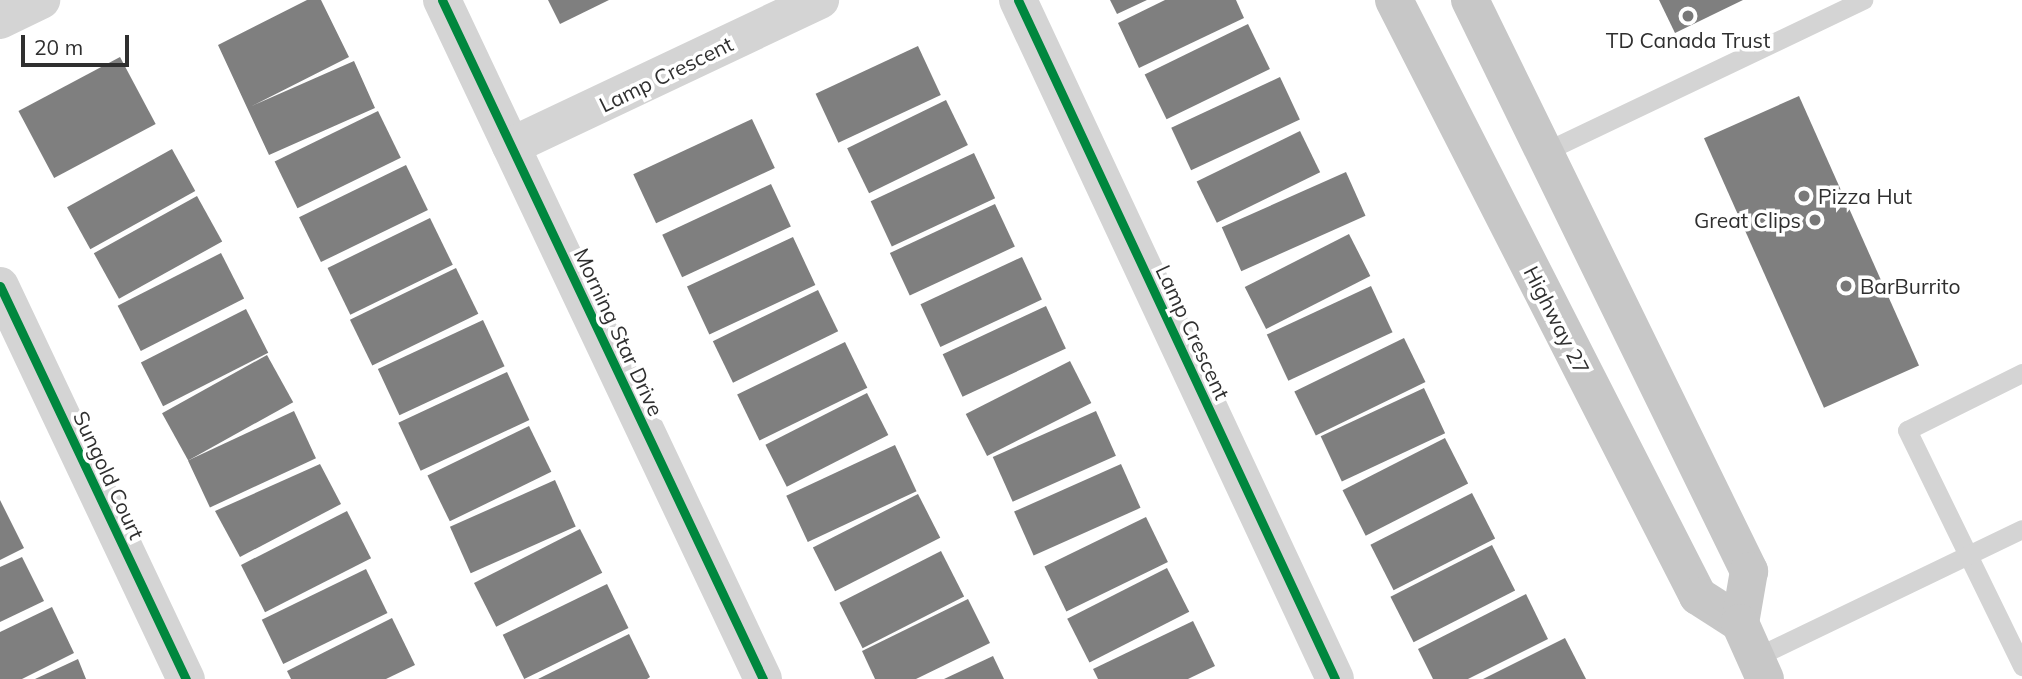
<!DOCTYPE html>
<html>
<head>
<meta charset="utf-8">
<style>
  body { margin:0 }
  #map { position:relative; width:2022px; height:679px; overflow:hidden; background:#fff; font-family:Mulish,sans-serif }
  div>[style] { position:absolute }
  .building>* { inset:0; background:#7f7f7f; transform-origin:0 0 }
  .lane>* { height:19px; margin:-9.5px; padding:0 9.5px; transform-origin:9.5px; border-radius:9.5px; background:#d4d4d4 }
  .street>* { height:38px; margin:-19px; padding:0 19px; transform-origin:19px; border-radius:19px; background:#d4d4d4 }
  .primary>* { height:38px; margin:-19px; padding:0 19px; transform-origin:19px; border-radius:19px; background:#c7c7c7 }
  .cycleway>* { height:9px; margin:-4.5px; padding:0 4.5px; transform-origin:4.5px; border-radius:4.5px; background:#00873e }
  .dots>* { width:19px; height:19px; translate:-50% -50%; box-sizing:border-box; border:4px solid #fff; border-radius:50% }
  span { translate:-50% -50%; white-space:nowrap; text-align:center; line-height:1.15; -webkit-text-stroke:7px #fff; paint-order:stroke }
  .poi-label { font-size:21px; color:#2f2f2f }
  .left { translate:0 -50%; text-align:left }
  .right { translate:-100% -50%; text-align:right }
  .street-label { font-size:21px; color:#2f2f2f }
  .scale { position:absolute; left:21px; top:35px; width:108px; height:32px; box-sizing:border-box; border:4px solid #2f2f2f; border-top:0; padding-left:9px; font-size:21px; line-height:24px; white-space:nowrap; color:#2f2f2f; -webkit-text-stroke:5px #fff; paint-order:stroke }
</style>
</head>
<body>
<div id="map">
  <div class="building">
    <div style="clip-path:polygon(307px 0,321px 0,349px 57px,252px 106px,354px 61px,375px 108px,269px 155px,218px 45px)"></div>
    <div style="clip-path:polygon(548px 0,609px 0,560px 24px)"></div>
    <div style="clip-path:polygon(1110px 0,1147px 0,1117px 14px)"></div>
    <div style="clip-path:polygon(1165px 0,1236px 0,1244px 18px,1139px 68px,1118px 23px)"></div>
    <div style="clip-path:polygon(1659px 0,1743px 0,1675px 33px)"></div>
    <div style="left:1248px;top:24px;width:50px;height:115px;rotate:64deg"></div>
    <div style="left:918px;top:46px;width:54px;height:113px;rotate:65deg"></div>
    <div style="left:120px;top:57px;width:76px;height:115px;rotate:62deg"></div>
    <div style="left:1280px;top:77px;width:47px;height:120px;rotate:65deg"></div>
    <div style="left:1799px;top:96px;width:295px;height:104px;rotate:66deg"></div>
    <div style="left:946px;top:100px;width:50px;height:110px;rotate:64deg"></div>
    <div style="left:378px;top:111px;width:52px;height:115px;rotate:64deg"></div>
    <div style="left:752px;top:119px;width:54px;height:131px;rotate:65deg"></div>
    <div style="left:1300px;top:131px;width:46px;height:115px;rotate:64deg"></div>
    <div style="left:172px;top:149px;width:48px;height:120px;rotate:61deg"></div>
    <div style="left:974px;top:153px;width:50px;height:114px;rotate:65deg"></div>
    <div style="left:406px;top:165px;width:50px;height:119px;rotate:64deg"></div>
    <div style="left:1346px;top:172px;width:48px;height:136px;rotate:66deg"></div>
    <div style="left:771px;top:184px;width:47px;height:120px;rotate:65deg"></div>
    <div style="left:197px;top:196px;width:52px;height:118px;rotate:61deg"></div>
    <div style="left:995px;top:204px;width:47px;height:116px;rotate:65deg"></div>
    <div style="left:430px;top:218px;width:52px;height:114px;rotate:64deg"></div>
    <div style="left:1349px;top:234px;width:47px;height:117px;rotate:63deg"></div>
    <div style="left:793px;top:237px;width:53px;height:117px;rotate:65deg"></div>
    <div style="left:221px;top:253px;width:51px;height:116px;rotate:63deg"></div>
    <div style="left:1022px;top:257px;width:47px;height:112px;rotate:65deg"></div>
    <div style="left:456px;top:268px;width:51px;height:118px;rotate:64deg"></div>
    <div style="left:1371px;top:286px;width:51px;height:115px;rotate:65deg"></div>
    <div style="left:818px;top:290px;width:46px;height:117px;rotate:64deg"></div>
    <div style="left:1046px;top:306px;width:47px;height:114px;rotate:65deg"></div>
    <div style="left:246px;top:309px;width:49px;height:118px;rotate:63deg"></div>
    <div style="left:483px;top:320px;width:51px;height:116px;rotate:65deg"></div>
    <div style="left:1404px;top:338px;width:49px;height:122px;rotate:64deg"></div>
    <div style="left:845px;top:342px;width:51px;height:120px;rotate:64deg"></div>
    <div style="left:267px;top:355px;width:54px;height:120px;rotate:61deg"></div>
    <div style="left:1070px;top:361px;width:47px;height:117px;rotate:63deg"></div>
    <div style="left:507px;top:372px;width:53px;height:120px;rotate:65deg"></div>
    <div style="left:1424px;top:388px;width:50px;height:114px;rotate:65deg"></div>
    <div style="left:867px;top:393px;width:47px;height:114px;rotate:63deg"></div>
    <div style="left:294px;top:411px;width:52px;height:117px;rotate:65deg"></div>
    <div style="left:1096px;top:411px;width:49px;height:113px;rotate:66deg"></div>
    <div style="left:529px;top:426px;width:51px;height:113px;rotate:64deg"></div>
    <div style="left:1445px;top:438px;width:51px;height:115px;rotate:63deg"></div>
    <div style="left:895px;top:445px;width:51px;height:120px;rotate:65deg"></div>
    <div style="clip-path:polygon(320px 464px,341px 504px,240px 557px,215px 511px)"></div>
    <div style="left:1121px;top:464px;width:48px;height:117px;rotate:66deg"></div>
    <div style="left:555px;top:480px;width:51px;height:115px;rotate:66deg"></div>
    <div style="left:1472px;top:493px;width:51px;height:114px;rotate:63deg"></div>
    <div style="left:918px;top:494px;width:49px;height:118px;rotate:63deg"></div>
    <div style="clip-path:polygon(0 500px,24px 548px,0 560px)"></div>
    <div style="left:347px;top:511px;width:53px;height:119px;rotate:63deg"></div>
    <div style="left:1146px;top:517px;width:50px;height:113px;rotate:64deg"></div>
    <div style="left:580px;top:529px;width:49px;height:119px;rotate:63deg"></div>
    <div style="left:1492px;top:545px;width:51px;height:114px;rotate:63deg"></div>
    <div style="left:941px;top:551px;width:51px;height:114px;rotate:63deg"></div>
    <div style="clip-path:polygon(22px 557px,44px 601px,0 622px,0 567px)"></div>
    <div style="left:1167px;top:568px;width:49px;height:112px;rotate:63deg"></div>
    <div style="left:366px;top:569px;width:49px;height:116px;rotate:64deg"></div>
    <div style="left:607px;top:584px;width:49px;height:116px;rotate:64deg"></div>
    <div style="clip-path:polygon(1526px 594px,1548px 639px,1468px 679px,1433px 679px,1418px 649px)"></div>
    <div style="clip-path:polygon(968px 599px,990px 643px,916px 679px,875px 679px,862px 651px)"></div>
    <div style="clip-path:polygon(52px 607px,74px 653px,22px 679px,0 679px,0 632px)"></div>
    <div style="clip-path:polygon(392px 618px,415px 665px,386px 679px,291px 679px,287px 671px)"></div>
    <div style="clip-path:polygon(1193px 621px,1215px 666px,1188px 679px,1098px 679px,1093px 669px)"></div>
    <div style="clip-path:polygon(629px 634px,650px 677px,647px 679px,538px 679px)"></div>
    <div style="clip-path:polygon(1565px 638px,1586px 679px,1483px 679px)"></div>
    <div style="clip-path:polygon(993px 656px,1004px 679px,944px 679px)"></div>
    <div style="clip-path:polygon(78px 659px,86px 679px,35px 679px)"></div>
  </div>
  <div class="lane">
    <div style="left:1542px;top:153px;width:356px;rotate:-25.5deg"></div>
    <div style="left:2022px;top:373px;width:128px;rotate:153.6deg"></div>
    <div style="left:1907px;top:430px;width:263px;rotate:64deg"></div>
    <div style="left:1754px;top:658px;width:297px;rotate:-25.7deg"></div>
  </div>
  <div class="street">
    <div style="left:442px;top:0;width:751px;rotate:64.7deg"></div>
    <div style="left:1018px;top:0;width:749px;rotate:64.97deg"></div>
    <div style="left:0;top:20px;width:46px;rotate:-26deg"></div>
    <div style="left:511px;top:146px;width:342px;rotate:-25.3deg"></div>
    <div style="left:0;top:286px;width:435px;rotate:64.7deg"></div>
  </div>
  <div class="primary">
    <div style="left:1394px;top:0;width:669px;rotate:62.98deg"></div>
    <div style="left:1698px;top:596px;width:50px;rotate:32.7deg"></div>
    <div style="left:1470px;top:0;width:636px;rotate:63.96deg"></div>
    <div style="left:1749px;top:571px;width:53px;rotate:99.8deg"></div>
    <div style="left:1740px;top:623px;width:61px;rotate:65.9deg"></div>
  </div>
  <div class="cycleway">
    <div style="left:442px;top:0;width:751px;rotate:64.7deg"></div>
    <div style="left:1018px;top:0;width:749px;rotate:64.97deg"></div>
    <div style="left:0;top:286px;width:435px;rotate:64.7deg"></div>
  </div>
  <div class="dots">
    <div style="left:1688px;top:16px;background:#787878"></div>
    <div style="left:1804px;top:196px;background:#787878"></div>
    <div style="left:1815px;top:220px;background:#787878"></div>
    <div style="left:1846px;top:286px;background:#787878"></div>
  </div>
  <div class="poi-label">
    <span style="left:1688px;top:40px">TD Canada Trust</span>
    <span class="left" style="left:1818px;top:196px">Pizza Hut</span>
    <span class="right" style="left:1801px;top:220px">Great Clips</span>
    <span class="left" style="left:1860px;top:286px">BarBurrito</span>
  </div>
  <div class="street-label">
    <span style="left:666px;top:74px;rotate:-26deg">Lamp Crescent</span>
    <span style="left:1557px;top:320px;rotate:63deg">Highway 27</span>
    <span style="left:619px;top:332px;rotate:65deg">Morning Star Drive</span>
    <span style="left:1193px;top:332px;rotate:65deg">Lamp Crescent</span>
    <span style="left:109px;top:475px;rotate:65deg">Sungold Court</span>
  </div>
  <div class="scale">20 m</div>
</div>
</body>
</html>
